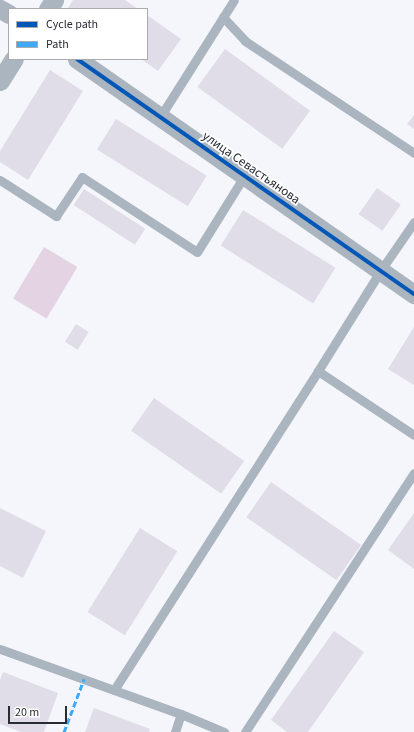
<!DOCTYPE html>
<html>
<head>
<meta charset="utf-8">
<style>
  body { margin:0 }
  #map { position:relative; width:414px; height:732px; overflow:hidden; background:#f5f6fb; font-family:"Source Sans 3",sans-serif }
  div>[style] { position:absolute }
  .green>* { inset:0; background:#e4d3e3; transform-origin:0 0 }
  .building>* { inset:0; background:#e0dce8; transform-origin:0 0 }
  .lane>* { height:9px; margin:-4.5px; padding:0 4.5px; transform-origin:4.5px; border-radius:4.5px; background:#abb5bf }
  .street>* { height:19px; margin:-9.5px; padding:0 9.5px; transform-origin:9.5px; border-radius:9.5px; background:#abb5bf }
  .quiet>* { height:3px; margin-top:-1.5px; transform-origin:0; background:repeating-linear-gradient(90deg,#3fa9f5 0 6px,transparent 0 9px) }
  .cycleway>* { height:4px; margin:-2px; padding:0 2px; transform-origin:2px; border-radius:2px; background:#0057b8 }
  span { translate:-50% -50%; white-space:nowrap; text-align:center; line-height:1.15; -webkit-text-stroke:3.5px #fff; paint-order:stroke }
  .street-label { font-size:13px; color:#2a2c33 }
  .legend { position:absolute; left:8px; top:8px; width:140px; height:52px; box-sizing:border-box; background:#fff; border:1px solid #aaabad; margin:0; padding:5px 7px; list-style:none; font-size:12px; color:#2a2c33 }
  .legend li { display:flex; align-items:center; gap:8px; height:20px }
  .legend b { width:20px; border:1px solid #aaabad }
  .scale { position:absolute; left:8px; top:706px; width:59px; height:18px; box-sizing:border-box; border:2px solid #2a2c33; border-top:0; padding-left:5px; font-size:12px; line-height:14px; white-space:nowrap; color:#2a2c33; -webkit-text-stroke:3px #fff; paint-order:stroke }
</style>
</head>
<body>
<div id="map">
  <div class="green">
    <div style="left:44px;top:247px;width:39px;height:60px;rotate:31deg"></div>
  </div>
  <div class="building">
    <div style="clip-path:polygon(73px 0,125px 0,138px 9px,69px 9px,68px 8px)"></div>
    <div style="clip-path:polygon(147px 15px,181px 39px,158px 71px,141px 59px,147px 59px)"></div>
    <div style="left:225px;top:49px;width:105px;height:47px;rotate:36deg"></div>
    <div style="clip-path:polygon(50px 70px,83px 91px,28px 180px,0 162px,0 151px)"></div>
    <div style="clip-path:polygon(414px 115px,414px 129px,407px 124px)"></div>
    <div style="left:116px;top:119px;width:107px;height:36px;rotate:32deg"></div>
    <div style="left:377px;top:188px;width:29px;height:32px;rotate:35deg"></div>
    <div style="left:84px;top:189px;width:73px;height:19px;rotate:33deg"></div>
    <div style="left:243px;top:210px;width:109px;height:42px;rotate:32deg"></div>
    <div style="left:76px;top:324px;width:15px;height:21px;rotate:32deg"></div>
    <div style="clip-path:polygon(414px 327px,414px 385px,388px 369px)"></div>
    <div style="left:154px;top:398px;width:110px;height:40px;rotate:35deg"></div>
    <div style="left:271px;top:482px;width:110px;height:43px;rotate:35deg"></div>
    <div style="clip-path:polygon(0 508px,46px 531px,23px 578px,0 566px)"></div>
    <div style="clip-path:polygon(414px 513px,414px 569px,388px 550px)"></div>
    <div style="left:140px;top:528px;width:44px;height:99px;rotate:32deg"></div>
    <div style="clip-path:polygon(334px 631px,364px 652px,308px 732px,287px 732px,271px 720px)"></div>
    <div style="clip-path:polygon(3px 672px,58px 693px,44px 732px,21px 732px,0 724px,0 680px)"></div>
    <div style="clip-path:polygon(94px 708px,150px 729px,149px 732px,85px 732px)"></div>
  </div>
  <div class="lane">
    <div style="left:223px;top:17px;width:33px;rotate:47deg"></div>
    <div style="left:245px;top:41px;width:203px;rotate:33.5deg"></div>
    <div style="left:160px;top:117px;width:138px;rotate:-57.7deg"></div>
    <div style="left:0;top:180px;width:67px;rotate:32.7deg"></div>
    <div style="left:56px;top:216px;width:47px;rotate:-56.3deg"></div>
    <div style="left:82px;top:177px;width:137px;rotate:33.1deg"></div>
    <div style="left:197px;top:252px;width:91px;rotate:-58.1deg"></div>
    <div style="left:414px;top:222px;width:58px;rotate:124.5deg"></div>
    <div style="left:381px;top:270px;width:119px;rotate:122deg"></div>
    <div style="left:318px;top:371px;width:115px;rotate:33.7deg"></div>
    <div style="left:0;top:649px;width:192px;rotate:19.8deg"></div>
    <div style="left:181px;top:714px;width:47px;rotate:22.7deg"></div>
    <div style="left:114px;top:690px;width:379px;rotate:-57.4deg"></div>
    <div style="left:175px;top:732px;width:19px;rotate:-72deg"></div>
    <div style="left:245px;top:732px;width:309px;rotate:-56.9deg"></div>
  </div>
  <div class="street">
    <div style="left:0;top:9px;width:10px;rotate:29deg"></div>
    <div style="left:48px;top:9px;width:11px;rotate:-56deg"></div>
    <div style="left:77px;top:59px;width:411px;rotate:34.9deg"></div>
    <div style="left:0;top:81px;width:26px;rotate:-58deg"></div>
  </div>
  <div class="quiet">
    <div style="left:64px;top:732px;width:57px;rotate:-69.3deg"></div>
  </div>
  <div class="cycleway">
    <div style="left:77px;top:59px;width:411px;rotate:34.9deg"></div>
  </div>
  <div class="street-label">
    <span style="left:251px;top:168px;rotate:35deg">улица Севастьянова</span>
  </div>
  <ul class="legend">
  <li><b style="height:5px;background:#0057b8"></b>Cycle path</li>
  <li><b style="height:5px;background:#3fa9f5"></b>Path</li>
  </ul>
  <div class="scale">20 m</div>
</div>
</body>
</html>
